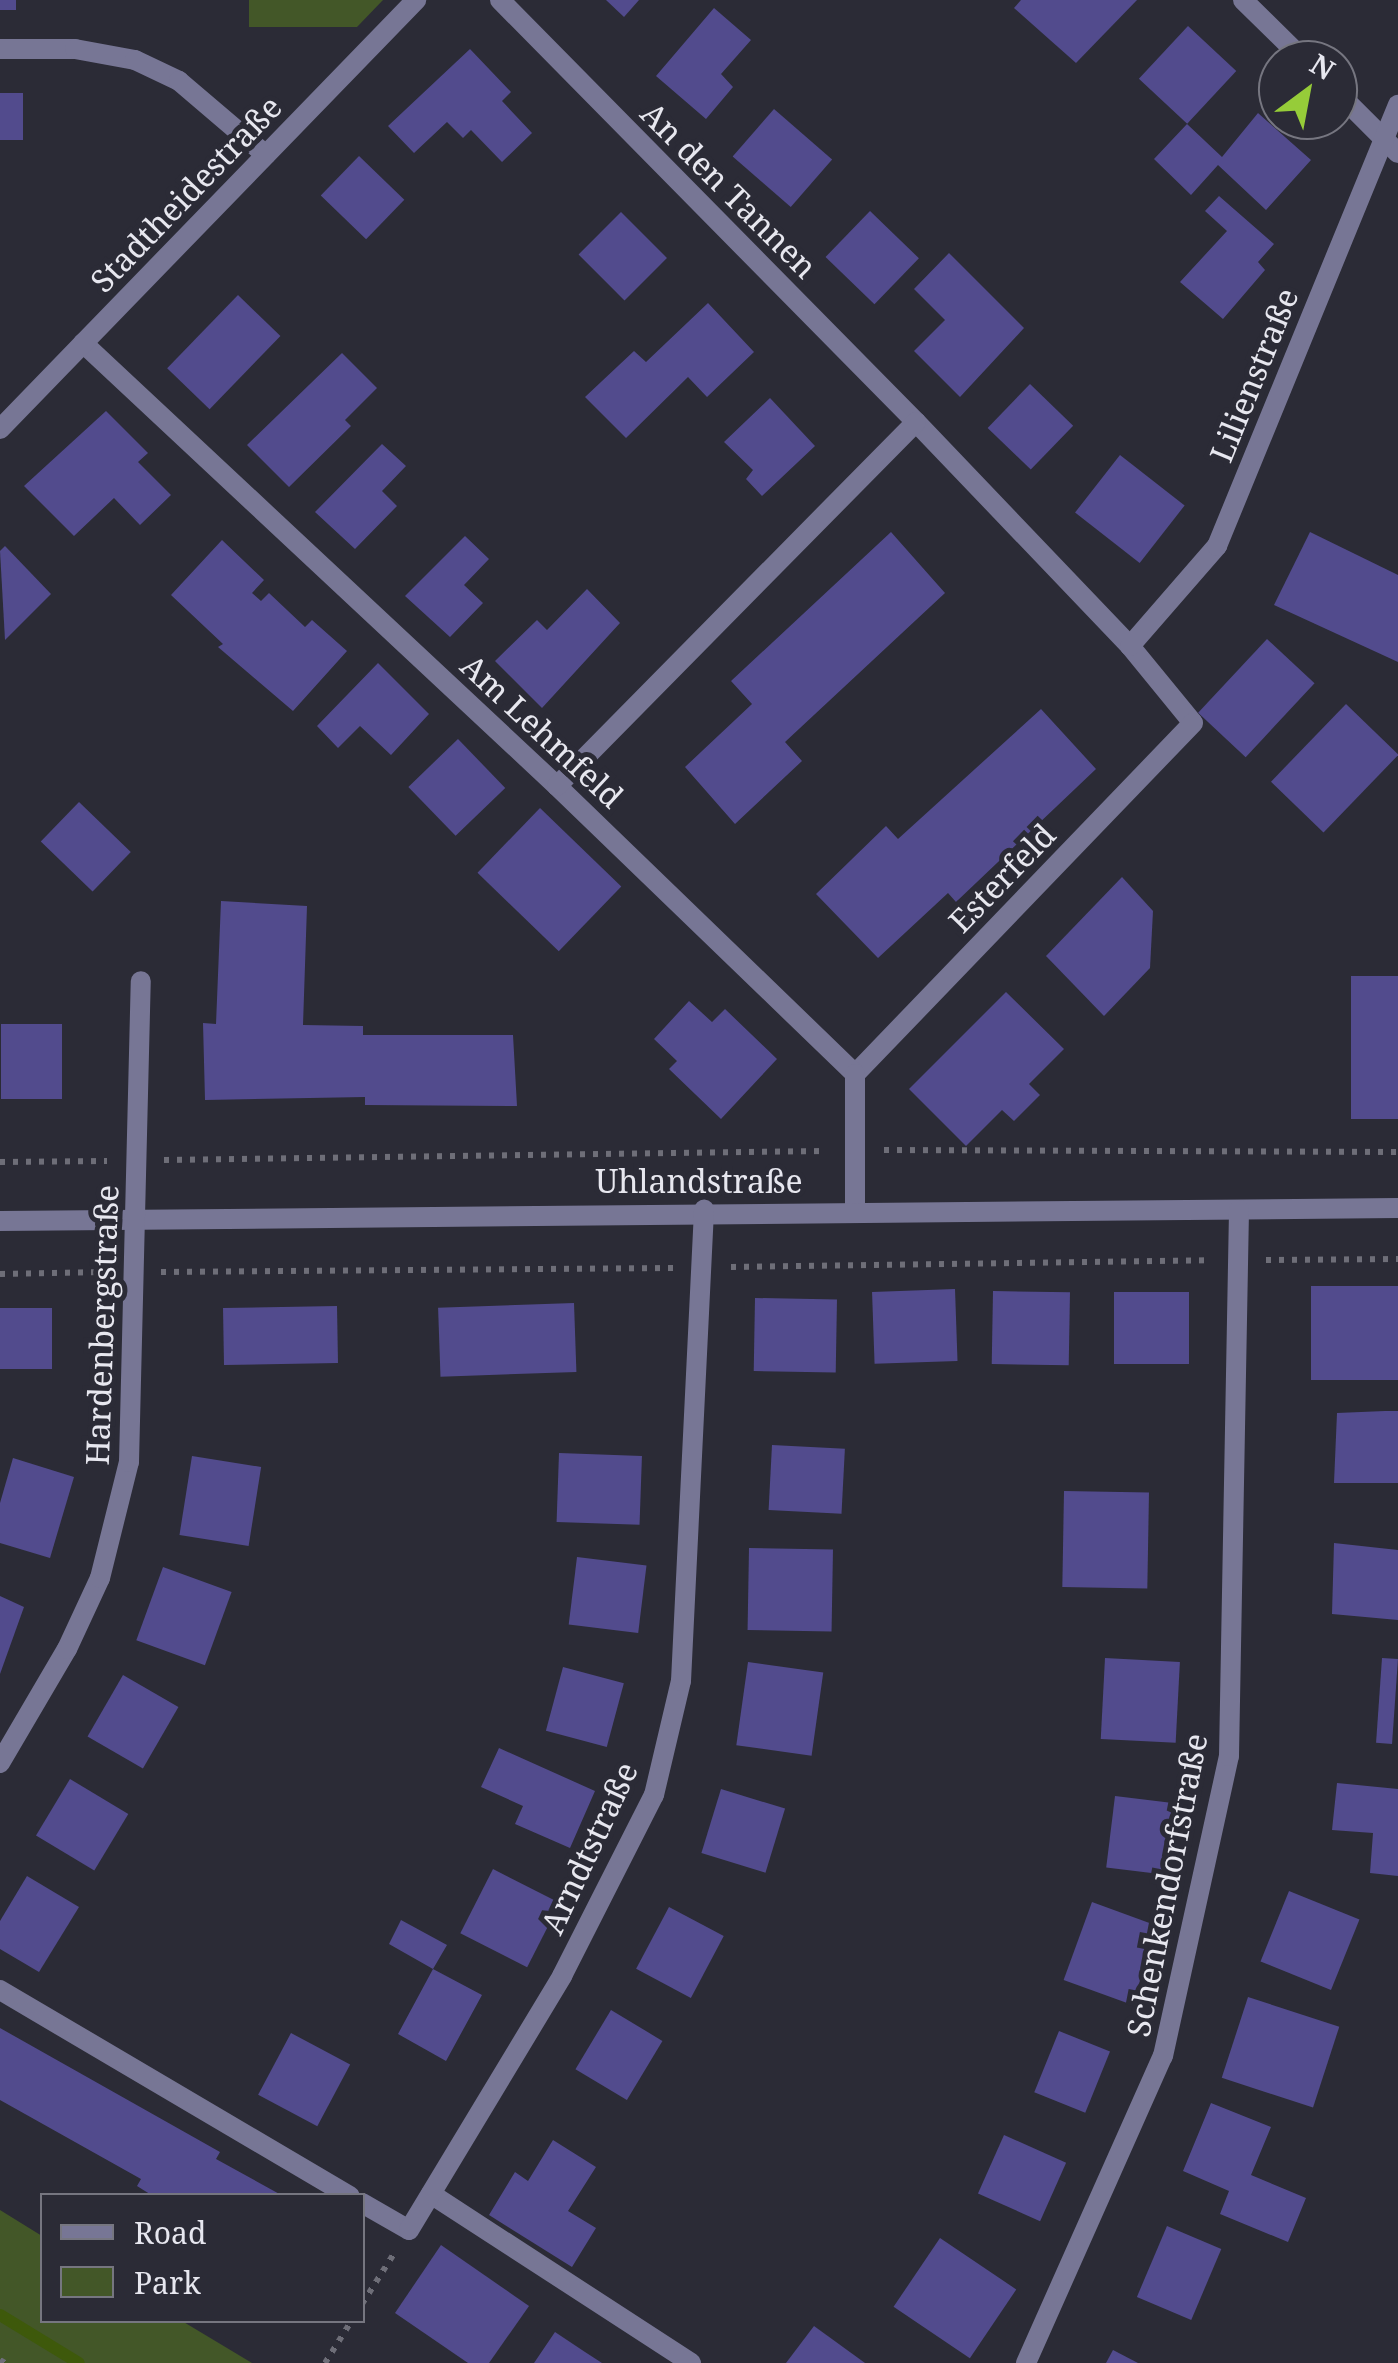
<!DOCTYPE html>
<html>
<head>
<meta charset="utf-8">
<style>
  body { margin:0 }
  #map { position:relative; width:1398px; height:2363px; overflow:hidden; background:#2b2b36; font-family:"Noto Serif",serif }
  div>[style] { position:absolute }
  .green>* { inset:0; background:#435728 }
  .stream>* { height:12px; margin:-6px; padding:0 6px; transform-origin:6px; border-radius:6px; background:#3e590b }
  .building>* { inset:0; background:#524b8d; transform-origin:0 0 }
  .path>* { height:6px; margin-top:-3px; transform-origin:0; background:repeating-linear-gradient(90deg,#6e6e78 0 5px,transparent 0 13px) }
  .minor>* { height:20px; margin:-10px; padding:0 10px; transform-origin:10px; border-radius:10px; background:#777695 }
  span { translate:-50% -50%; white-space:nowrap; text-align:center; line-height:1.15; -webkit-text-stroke:10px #2b2b36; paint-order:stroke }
  .street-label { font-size:32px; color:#e7e7ef }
  .legend { position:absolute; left:40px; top:2193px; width:325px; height:130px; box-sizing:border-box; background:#2b2b36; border:2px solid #767680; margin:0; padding:12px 18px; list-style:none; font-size:30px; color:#e7e7ef }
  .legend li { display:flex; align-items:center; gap:20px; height:50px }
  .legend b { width:50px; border:2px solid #767680 }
  .north { position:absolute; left:1258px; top:40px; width:100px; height:100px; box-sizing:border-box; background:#2b2b36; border:2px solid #767680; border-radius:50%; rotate:32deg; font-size:28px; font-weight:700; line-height:40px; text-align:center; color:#e7e7ef }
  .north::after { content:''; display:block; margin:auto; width:35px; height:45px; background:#96cc39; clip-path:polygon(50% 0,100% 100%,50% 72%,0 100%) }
</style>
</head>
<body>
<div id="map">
  <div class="green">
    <div style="clip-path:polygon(249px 0,383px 0,357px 27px,249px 27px)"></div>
    <div style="clip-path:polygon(0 2210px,42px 2236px,42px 2320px,182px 2321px,252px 2363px,0 2363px)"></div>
  </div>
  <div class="stream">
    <div style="left:0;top:2315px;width:92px;rotate:31.3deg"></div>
  </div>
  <div class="building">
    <div style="left:0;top:0;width:16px;height:10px"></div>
    <div style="clip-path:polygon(606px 0,639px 0,624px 17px)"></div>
    <div style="clip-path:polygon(1021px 0,1137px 0,1076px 63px,1014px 8px)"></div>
    <div style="clip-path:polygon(714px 8px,751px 40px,721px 74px,733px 87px,706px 119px,656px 76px)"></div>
    <div style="left:1188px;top:26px;width:66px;height:72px;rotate:43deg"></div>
    <div style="clip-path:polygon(470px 49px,511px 92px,502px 101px,532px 133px,502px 162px,471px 130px,463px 138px,447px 122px,414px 153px,388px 126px)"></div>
    <div style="left:0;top:93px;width:23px;height:47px"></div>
    <div style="left:774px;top:109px;width:77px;height:63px;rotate:41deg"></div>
    <div style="clip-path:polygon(1258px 113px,1311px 160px,1266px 210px,1218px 165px,1191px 195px,1154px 159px,1187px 124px,1222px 157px)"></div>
    <div style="left:359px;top:156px;width:63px;height:55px;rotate:44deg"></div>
    <div style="clip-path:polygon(1219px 196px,1274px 244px,1258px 262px,1265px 270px,1223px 319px,1180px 282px,1227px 231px,1205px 211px)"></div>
    <div style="left:870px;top:211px;width:68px;height:64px;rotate:44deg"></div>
    <div style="left:621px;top:212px;width:65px;height:60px;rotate:45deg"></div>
    <div style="clip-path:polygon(949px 253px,1024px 328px,960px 397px,914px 351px,945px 320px,914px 289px)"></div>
    <div style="left:238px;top:295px;width:59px;height:102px;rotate:44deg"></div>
    <div style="clip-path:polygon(708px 303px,754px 352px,707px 397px,688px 377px,626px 438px,585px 397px,634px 351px,646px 362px)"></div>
    <div style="clip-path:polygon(342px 353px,377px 388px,345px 420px,351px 426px,289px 487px,247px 445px)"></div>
    <div style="left:1030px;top:384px;width:60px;height:61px;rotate:44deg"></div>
    <div style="clip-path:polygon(770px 398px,815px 446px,762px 496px,746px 479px,753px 470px,724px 442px)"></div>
    <div style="clip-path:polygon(106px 411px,148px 453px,138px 462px,171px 495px,140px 525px,114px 498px,74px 536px,24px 486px)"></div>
    <div style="clip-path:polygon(382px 444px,406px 466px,382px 491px,397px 506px,355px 549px,315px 512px)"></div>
    <div style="left:1120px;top:455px;width:82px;height:73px;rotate:38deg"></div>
    <div style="clip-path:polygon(891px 532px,945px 593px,785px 742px,802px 761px,735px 824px,685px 767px,752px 704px,731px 681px)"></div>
    <div style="clip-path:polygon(1310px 532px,1398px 575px,1398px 662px,1274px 605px)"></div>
    <div style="clip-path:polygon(465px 536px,489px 559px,464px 585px,483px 603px,450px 637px,405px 596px)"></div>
    <div style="clip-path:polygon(222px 540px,264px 580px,252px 593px,261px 601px,269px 593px,305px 627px,312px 620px,347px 651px,293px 711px,218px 647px,223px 644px,171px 595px)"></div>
    <div style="clip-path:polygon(5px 546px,51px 594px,5px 640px,0 551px)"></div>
    <div style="clip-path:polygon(587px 589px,620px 623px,542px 708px,495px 661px,537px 620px,547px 630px)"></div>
    <div style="left:1267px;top:639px;width:65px;height:101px;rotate:43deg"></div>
    <div style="clip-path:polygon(378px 663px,429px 714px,391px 755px,360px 726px,338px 748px,317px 726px)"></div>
    <div style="left:1346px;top:704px;width:73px;height:108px;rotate:44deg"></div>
    <div style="clip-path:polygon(1041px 709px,1096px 769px,956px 902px,948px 893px,878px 958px,816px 894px,886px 826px,898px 839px)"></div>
    <div style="left:458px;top:739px;width:68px;height:69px;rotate:46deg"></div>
    <div style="left:79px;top:802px;width:72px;height:55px;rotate:44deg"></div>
    <div style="left:540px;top:808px;width:113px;height:90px;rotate:44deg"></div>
    <div style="clip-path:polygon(1122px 877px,1153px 911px,1150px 968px,1104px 1016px,1046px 956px)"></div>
    <div style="clip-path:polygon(221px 901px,307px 906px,303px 1025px,363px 1026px,363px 1035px,513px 1035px,517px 1106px,365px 1105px,365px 1097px,205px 1100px,203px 1023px,216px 1024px)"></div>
    <div style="left:1351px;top:976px;width:47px;height:143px"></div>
    <div style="clip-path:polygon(1006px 992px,1064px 1049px,1029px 1084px,1040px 1095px,1014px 1121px,1002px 1110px,966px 1146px,909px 1089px)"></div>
    <div style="clip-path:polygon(689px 1001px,712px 1022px,725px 1009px,777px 1059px,721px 1119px,669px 1069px,677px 1061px,654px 1039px)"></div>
    <div style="left:1px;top:1024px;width:61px;height:75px"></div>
    <div style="left:1398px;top:1286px;width:94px;height:87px;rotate:90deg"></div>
    <div style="left:955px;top:1289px;width:72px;height:83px;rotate:88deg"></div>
    <div style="left:993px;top:1291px;width:77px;height:73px;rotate:1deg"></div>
    <div style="left:1189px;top:1292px;width:72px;height:75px;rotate:90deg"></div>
    <div style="left:755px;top:1298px;width:82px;height:73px;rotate:1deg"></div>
    <div style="left:574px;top:1303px;width:69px;height:136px;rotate:88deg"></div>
    <div style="left:337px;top:1306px;width:57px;height:114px;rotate:89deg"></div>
    <div style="left:0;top:1308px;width:52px;height:61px"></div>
    <div style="clip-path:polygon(1385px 1411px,1398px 1411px,1398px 1483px,1334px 1483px,1337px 1413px)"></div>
    <div style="left:772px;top:1445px;width:73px;height:65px;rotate:3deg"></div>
    <div style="left:559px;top:1453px;width:83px;height:69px;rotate:2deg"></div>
    <div style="left:192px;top:1456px;width:70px;height:80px;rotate:9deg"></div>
    <div style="clip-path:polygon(13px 1458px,74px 1477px,50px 1558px,0 1543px,0 1503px)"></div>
    <div style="left:1064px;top:1491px;width:85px;height:96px;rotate:1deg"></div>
    <div style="clip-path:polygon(1334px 1543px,1398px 1550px,1398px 1620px,1332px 1614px)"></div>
    <div style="left:749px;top:1548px;width:84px;height:82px;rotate:1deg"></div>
    <div style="left:577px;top:1557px;width:70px;height:68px;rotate:7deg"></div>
    <div style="left:163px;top:1567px;width:73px;height:78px;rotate:20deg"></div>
    <div style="clip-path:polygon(0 1596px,24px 1607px,0 1674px)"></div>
    <div style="left:1105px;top:1658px;width:75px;height:81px;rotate:3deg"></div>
    <div style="left:1382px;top:1658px;width:16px;height:85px;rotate:4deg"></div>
    <div style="left:748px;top:1662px;width:76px;height:84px;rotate:8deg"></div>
    <div style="left:563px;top:1667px;width:63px;height:66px;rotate:15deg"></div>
    <div style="left:123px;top:1675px;width:64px;height:71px;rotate:30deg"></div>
    <div style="clip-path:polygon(499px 1748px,595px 1791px,570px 1848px,515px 1824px,523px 1806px,481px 1787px)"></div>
    <div style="left:70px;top:1779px;width:68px;height:66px;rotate:31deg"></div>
    <div style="clip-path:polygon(1337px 1783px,1398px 1789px,1398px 1876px,1370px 1873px,1373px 1833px,1332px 1830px)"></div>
    <div style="left:721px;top:1789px;width:67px;height:67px;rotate:17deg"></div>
    <div style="left:1115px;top:1796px;width:58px;height:72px;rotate:7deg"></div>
    <div style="left:493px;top:1869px;width:75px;height:72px;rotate:27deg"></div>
    <div style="clip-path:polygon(27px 1876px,79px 1907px,39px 1972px,0 1949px,0 1921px)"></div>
    <div style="left:1289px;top:1891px;width:76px;height:76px;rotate:22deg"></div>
    <div style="left:1092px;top:1902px;width:72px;height:83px;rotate:20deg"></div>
    <div style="left:669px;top:1907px;width:62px;height:70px;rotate:28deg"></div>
    <div style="clip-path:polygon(401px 1920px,447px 1945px,433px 1969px,482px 1995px,446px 2061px,398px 2034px,433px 1969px,389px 1944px)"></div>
    <div style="left:1248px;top:1997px;width:96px;height:85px;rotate:18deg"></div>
    <div style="left:611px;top:2010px;width:60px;height:69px;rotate:31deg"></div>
    <div style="clip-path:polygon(0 2028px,220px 2152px,216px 2159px,283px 2196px,153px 2196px,137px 2186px,141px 2179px,0 2100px)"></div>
    <div style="left:1059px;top:2031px;width:55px;height:66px;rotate:22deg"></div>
    <div style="left:291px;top:2033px;width:67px;height:70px;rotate:28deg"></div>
    <div style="clip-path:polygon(1211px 2103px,1271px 2127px,1251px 2175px,1306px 2198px,1288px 2242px,1220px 2214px,1229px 2191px,1183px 2171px)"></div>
    <div style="left:1004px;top:2135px;width:68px;height:64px;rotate:24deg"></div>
    <div style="clip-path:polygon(553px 2140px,596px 2167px,568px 2211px,596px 2228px,572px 2267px,489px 2215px,515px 2172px,528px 2181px)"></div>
    <div style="left:1167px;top:2226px;width:59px;height:77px;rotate:23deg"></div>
    <div style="left:940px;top:2238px;width:92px;height:83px;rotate:34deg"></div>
    <div style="clip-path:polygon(441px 2245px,529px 2306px,489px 2363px,468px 2363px,395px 2313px)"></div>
    <div style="clip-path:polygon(814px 2326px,865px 2363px,786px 2363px)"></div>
    <div style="clip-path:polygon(555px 2332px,585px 2352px,602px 2363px,534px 2363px)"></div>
    <div style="clip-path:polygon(1113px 2350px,1138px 2363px,1106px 2363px)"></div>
  </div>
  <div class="path">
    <div style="left:884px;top:1150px;width:514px;rotate:0.22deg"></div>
    <div style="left:164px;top:1160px;width:663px;rotate:-0.78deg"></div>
    <div style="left:0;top:1162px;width:107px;rotate:-0.5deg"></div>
    <div style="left:1266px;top:1260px;width:132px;rotate:-0.4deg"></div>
    <div style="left:731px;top:1267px;width:478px;rotate:-0.8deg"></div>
    <div style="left:161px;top:1272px;width:513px;rotate:-0.45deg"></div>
    <div style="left:0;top:1274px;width:104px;rotate:-1.1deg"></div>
    <div style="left:362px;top:2304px;width:62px;rotate:-57.6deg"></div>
    <div style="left:0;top:2360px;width:6px;rotate:31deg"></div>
    <div style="left:325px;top:2363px;width:51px;rotate:-57.9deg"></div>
  </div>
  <div class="minor">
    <div style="left:500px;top:0;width:593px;rotate:45.41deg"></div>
    <div style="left:916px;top:422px;width:310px;rotate:46.3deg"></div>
    <div style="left:1130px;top:646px;width:99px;rotate:50.7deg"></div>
    <div style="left:1193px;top:723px;width:487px;rotate:133.9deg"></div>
    <div style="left:1243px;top:0;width:86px;rotate:44.5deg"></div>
    <div style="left:0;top:49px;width:75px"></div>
    <div style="left:75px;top:49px;width:61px;rotate:10.4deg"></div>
    <div style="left:135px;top:60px;width:49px;rotate:25.5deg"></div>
    <div style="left:179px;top:81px;width:114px;rotate:40.4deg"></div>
    <div style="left:1338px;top:93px;width:85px;rotate:45deg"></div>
    <div style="left:83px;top:343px;width:649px;rotate:43.06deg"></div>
    <div style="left:557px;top:786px;width:414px;rotate:44deg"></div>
    <div style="left:855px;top:1074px;width:137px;rotate:90deg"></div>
    <div style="left:0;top:429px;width:598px;rotate:-45.88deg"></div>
    <div style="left:1130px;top:646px;width:133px;rotate:-49deg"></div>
    <div style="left:1217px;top:546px;width:477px;rotate:-67.7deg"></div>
    <div style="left:557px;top:786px;width:511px;rotate:-45.4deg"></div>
    <div style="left:0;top:1221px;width:1398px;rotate:-0.53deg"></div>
    <div style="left:0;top:1763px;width:132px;rotate:-59.6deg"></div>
    <div style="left:67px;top:1649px;width:78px;rotate:-65.1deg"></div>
    <div style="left:100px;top:1578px;width:120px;rotate:-76deg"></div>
    <div style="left:129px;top:1462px;width:481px;rotate:-88.6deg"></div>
    <div style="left:0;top:1990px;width:406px;rotate:30.5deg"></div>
    <div style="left:431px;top:2194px;width:310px;rotate:33deg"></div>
    <div style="left:362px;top:2203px;width:54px;rotate:29.9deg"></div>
    <div style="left:409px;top:2230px;width:297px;rotate:-58.9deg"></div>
    <div style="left:562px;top:1976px;width:203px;rotate:-63.1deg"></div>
    <div style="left:654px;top:1795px;width:117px;rotate:-76.7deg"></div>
    <div style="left:681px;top:1681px;width:472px;rotate:-87.2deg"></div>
    <div style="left:1026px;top:2363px;width:336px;rotate:-66deg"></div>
    <div style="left:1163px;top:2056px;width:307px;rotate:-77.6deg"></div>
    <div style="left:1229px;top:1756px;width:546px;rotate:-88.95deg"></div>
  </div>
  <div class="street-label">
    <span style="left:729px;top:190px;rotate:45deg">An den Tannen</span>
    <span style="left:186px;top:194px;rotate:-46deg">Stadtheidestraße</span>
    <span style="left:1254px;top:375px;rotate:-68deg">Lilienstraße</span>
    <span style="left:542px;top:731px;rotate:43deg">Am Lehmfeld</span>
    <span style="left:1002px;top:878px;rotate:-46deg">Esterfeld</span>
    <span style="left:699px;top:1181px">Uhlandstraße</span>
    <span style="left:102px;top:1325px;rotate:-88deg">Hardenbergstraße</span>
    <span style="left:589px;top:1848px;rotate:-65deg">Arndtstraße</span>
    <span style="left:1167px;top:1885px;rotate:-79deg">Schenkendorfstraße</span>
  </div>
  <ul class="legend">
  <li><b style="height:12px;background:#777695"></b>Road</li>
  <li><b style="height:28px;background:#435728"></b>Park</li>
  </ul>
  <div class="north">N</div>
</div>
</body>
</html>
